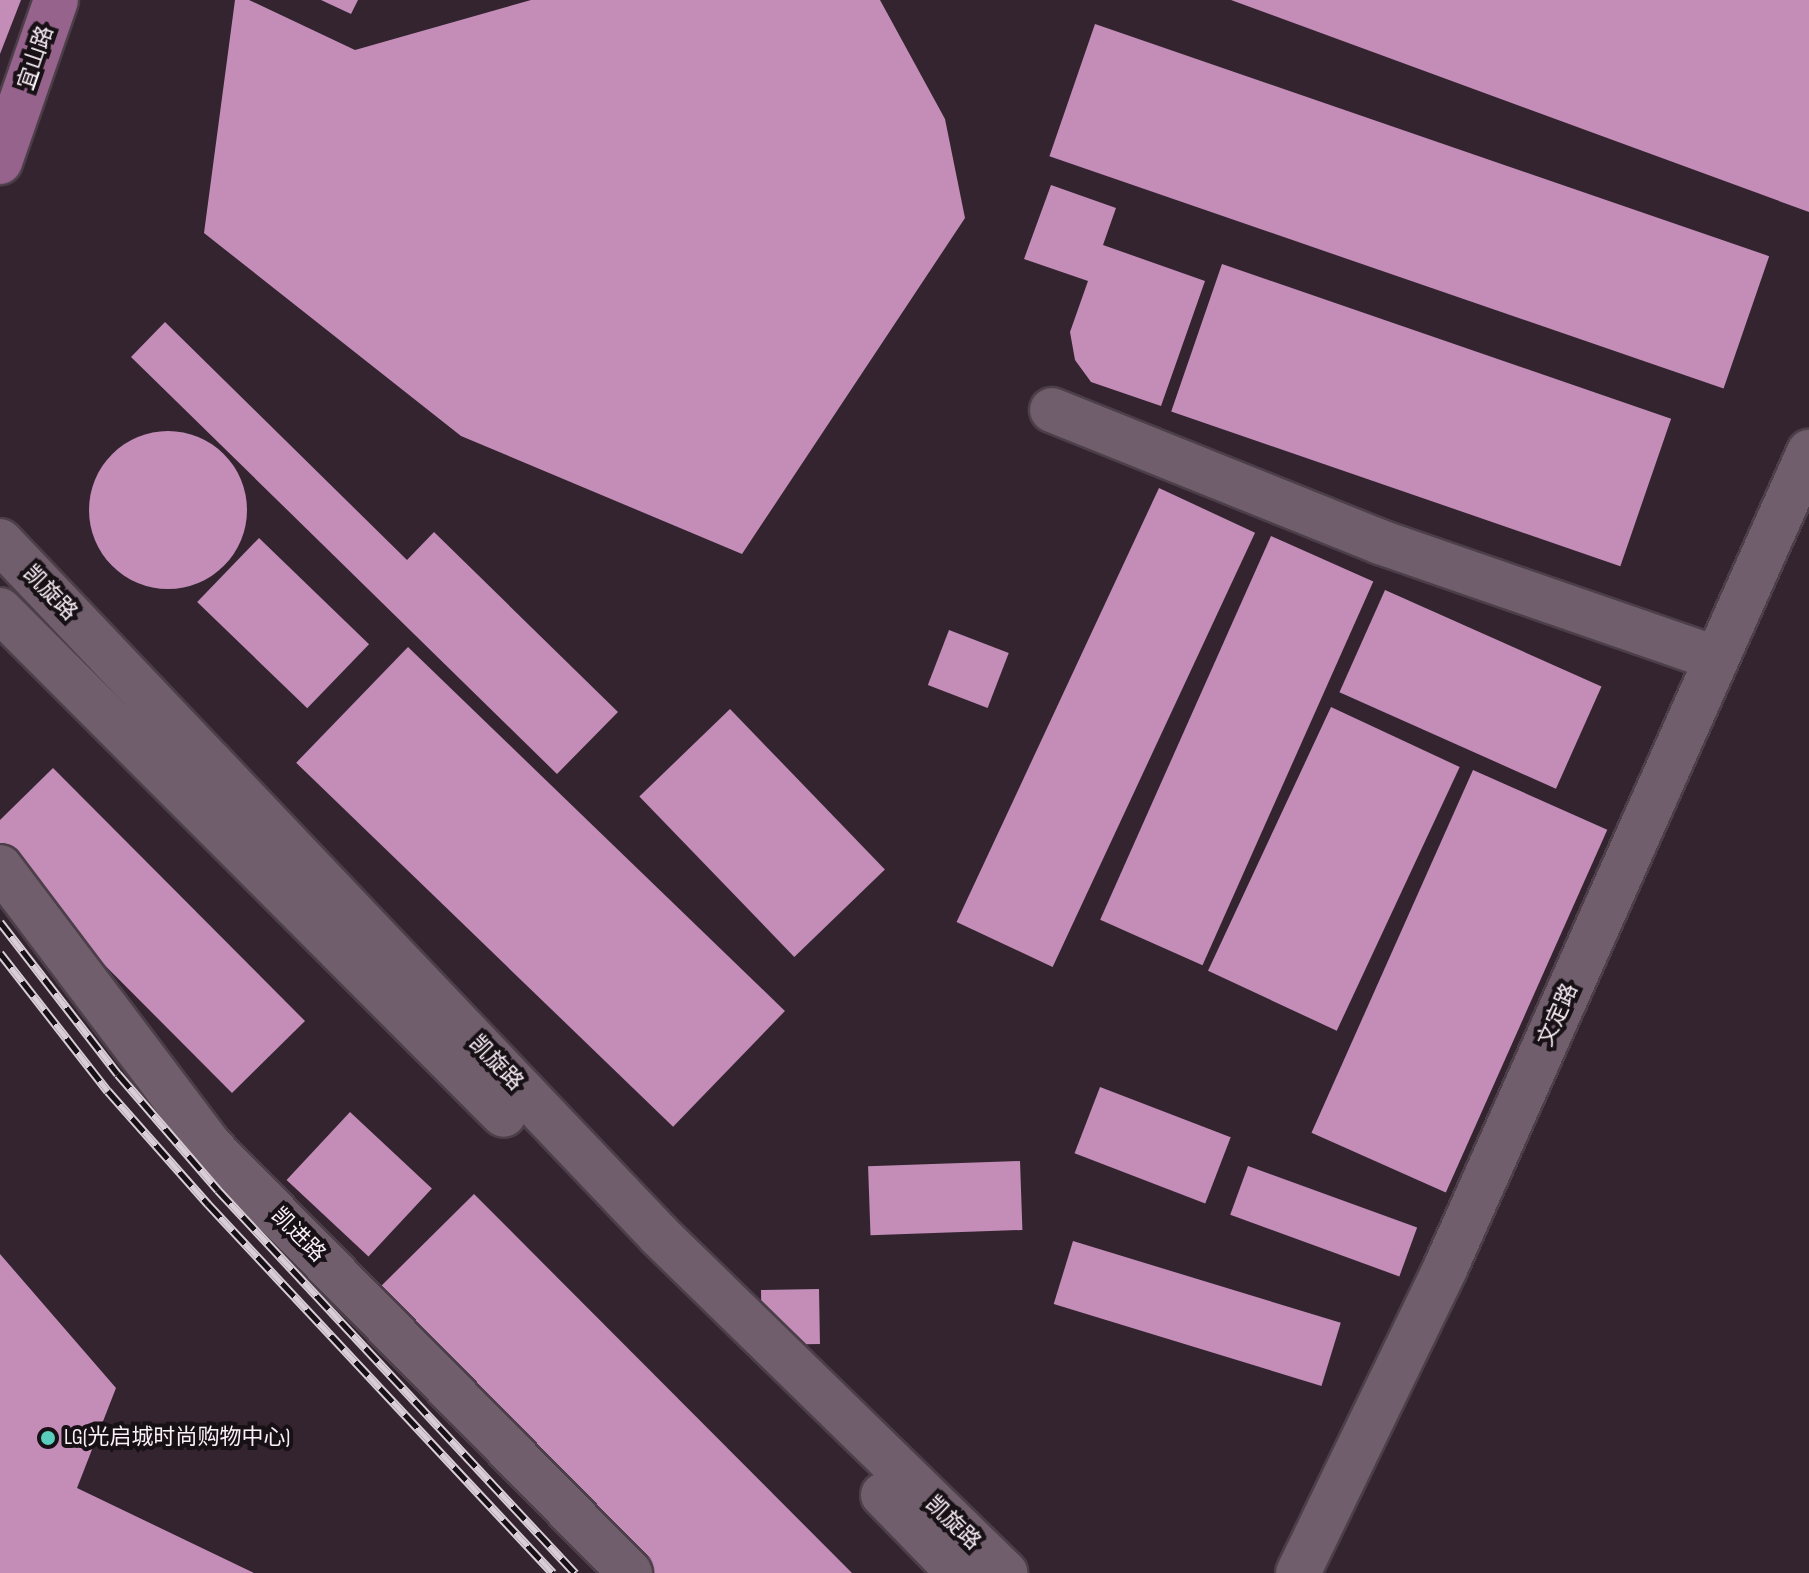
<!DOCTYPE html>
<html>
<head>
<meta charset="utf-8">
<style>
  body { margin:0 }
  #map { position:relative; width:1809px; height:1573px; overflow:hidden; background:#332430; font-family:"Sofia Sans Condensed","Noto Sans SC",sans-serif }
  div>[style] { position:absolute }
  .building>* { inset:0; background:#c38db8; transform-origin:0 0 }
  .round { border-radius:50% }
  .roads { filter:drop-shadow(2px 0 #4c3f49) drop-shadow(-2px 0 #4c3f49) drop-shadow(0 2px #4c3f49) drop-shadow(0 -2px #4c3f49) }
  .minor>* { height:44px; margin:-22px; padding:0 22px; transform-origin:22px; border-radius:22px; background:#705e6c }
  .major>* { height:44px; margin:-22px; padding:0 22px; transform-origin:22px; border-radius:22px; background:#96638d }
  .rail>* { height:9px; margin-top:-4.5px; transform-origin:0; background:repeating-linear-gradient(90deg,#171015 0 18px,#d9ced7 0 36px); box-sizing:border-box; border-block:2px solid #d9ced7 }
  .dots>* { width:22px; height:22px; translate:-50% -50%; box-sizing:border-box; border:4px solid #171015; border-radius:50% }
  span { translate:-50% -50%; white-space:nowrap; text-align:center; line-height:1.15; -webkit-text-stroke:8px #171015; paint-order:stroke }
  .street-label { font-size:22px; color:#faf0f8 }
  .poi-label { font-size:22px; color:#faf0f8 }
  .left { translate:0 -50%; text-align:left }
</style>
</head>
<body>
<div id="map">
  <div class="building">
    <div style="clip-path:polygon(0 0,21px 0,0 54px)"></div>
    <div style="clip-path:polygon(235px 0,249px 0,355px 50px,531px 0,880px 0,945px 119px,965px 218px,742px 554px,461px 436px,204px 233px)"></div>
    <div style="clip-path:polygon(321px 0,358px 0,351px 14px)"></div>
    <div style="clip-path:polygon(1231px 0,1809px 0,1809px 212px)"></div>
    <div style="left:1095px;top:24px;width:713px;height:140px;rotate:19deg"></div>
    <div style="clip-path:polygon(1051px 185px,1116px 208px,1103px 245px,1205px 281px,1161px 406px,1091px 382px,1075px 360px,1070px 332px,1088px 281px,1024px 259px)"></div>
    <div style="left:1222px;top:264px;width:475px;height:156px;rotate:19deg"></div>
    <div style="clip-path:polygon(165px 322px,407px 560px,434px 532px,618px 712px,557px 774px,131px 357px)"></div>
    <div class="round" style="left:89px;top:431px;width:158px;height:158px"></div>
    <div style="left:1159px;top:488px;width:106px;height:479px;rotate:25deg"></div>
    <div style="left:1271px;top:536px;width:112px;height:420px;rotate:24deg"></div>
    <div style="left:259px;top:538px;width:153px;height:89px;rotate:44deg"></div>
    <div style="left:1385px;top:590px;width:237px;height:112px;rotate:24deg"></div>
    <div style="left:949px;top:630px;width:64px;height:59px;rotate:21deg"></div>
    <div style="left:408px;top:647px;width:524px;height:161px;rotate:44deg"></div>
    <div style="left:1331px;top:707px;width:142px;height:291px;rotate:25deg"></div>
    <div style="left:730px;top:709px;width:223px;height:126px;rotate:46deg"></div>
    <div style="clip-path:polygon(53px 768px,305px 1021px,232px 1093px,0 860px,0 820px)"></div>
    <div style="left:1473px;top:770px;width:147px;height:397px;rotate:24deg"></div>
    <div style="left:1100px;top:1087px;width:140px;height:71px;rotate:21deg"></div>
    <div style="left:350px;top:1112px;width:112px;height:93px;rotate:43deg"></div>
    <div style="left:1020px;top:1161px;width:69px;height:152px;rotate:88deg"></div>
    <div style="left:1248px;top:1166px;width:180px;height:52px;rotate:20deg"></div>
    <div style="clip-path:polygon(474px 1194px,852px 1573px,648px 1573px,371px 1296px)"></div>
    <div style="left:1073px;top:1241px;width:280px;height:66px;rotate:17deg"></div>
    <div style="clip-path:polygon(0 1254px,116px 1388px,77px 1488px,254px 1573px,0 1573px)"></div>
    <div style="left:819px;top:1289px;width:55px;height:58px;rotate:89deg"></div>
  </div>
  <div class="roads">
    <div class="minor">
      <div style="left:1052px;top:410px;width:354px;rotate:21.9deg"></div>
      <div style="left:1380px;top:542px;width:355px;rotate:19.1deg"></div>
      <div style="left:0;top:541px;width:957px;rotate:46.48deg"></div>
      <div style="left:659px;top:1235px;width:484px;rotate:44.3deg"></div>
      <div style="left:0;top:610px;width:713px;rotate:45.06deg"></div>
      <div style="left:0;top:867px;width:349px;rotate:53deg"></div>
      <div style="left:210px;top:1146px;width:599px;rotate:45.47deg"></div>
      <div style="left:883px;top:1495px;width:109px;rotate:45.7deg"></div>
      <div style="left:1298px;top:1573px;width:335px;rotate:-64.2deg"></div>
      <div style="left:1444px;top:1271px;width:897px;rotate:-65.98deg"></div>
    </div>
    <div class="major">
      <div style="left:0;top:162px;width:171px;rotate:-70.9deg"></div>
    </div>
  </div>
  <div class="rail">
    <div style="left:0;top:922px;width:192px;rotate:52.2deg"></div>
    <div style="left:118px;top:1074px;width:153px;rotate:49.2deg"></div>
    <div style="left:218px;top:1190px;width:524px;rotate:47.01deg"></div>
    <div style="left:0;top:953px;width:175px;rotate:52deg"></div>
    <div style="left:108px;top:1091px;width:151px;rotate:48.5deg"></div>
    <div style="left:208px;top:1204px;width:505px;rotate:46.93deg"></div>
  </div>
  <div class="dots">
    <div style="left:48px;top:1438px;background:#59cebf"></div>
  </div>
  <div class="street-label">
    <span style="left:36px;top:58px;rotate:-71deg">宜山路</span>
    <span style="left:50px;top:593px;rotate:46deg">凯旋路</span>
    <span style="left:1558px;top:1015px;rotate:-66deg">文定路</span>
    <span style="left:496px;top:1063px;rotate:46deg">凯旋路</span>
    <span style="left:298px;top:1235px;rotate:45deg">凯进路</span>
    <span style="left:953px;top:1523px;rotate:44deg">凯旋路</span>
  </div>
  <div class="poi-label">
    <span class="left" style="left:64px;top:1438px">LG(光启城时尚购物中心)</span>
  </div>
</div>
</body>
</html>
